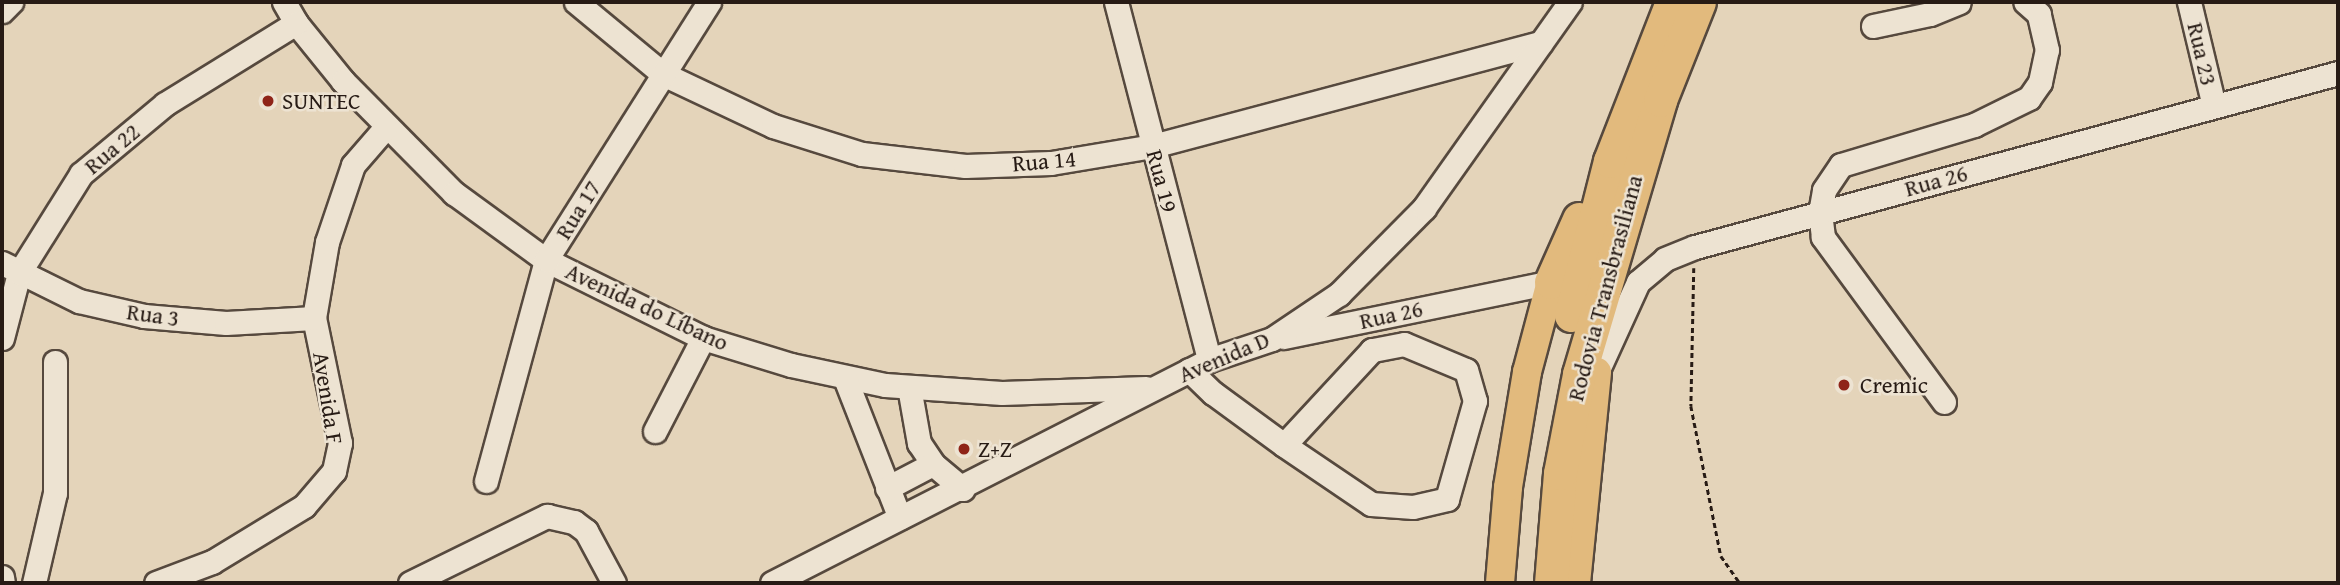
<!DOCTYPE html>
<html>
<head>
<meta charset="utf-8">
<style>
  body { margin:0 }
  #map { position:relative; width:2340px; height:585px; overflow:hidden; background:#e4d4ba; font-family:"Gentium Book Plus",serif }
  div>[style] { position:absolute }
  .path>* { height:2.5px; margin-top:-1.25px; transform-origin:0; background:repeating-linear-gradient(90deg,#271b15 0 5px,transparent 0 8.5px) }
  .roads { filter:drop-shadow(2px 0 #56493e) drop-shadow(-2px 0 #56493e) drop-shadow(0 2px #56493e) drop-shadow(0 -2px #56493e) }
  .minor>* { height:23px; margin:-11.5px; padding:0 11.5px; transform-origin:11.5px; border-radius:11.5px; background:#ede3d2 }
  .major>* { height:28px; margin:-14px; padding:0 14px; transform-origin:14px; border-radius:14px; background:#e2ba7d }
  .highway>* { height:33px; margin:-16.5px; padding:0 16.5px; transform-origin:16.5px; border-radius:16.5px; background:#e2ba7d }
  .dots>* { width:19px; height:19px; translate:-50% -50%; box-sizing:border-box; border:4px solid #ede3d2; border-radius:50% }
  span { translate:-50% -50%; white-space:nowrap; text-align:center; line-height:1.15; -webkit-text-stroke:5px #ede3d2; paint-order:stroke }
  .street-label { font-size:23px; color:#271b15 }
  .poi-label { font-size:23px; color:#271b15 }
  .left { translate:0 -50%; text-align:left }
  .frame { position:absolute; inset:0; border:4px solid #271b15; pointer-events:none }
</style>
</head>
<body>
<div id="map">
  <div class="path">
    <div style="left:1694px;top:268px;width:138px;rotate:91.2deg"></div>
    <div style="left:1691px;top:406px;width:153px;rotate:78.7deg"></div>
    <div style="left:1721px;top:556px;width:33px;rotate:55deg"></div>
  </div>
  <div class="roads">
    <div class="minor">
      <div style="left:284px;top:2px;width:24px;rotate:60deg"></div>
      <div style="left:296px;top:23px;width:75px;rotate:51deg"></div>
      <div style="left:343px;top:81px;width:158px;rotate:45.3deg"></div>
      <div style="left:454px;top:193px;width:114px;rotate:36.1deg"></div>
      <div style="left:546px;top:260px;width:175px;rotate:26.4deg"></div>
      <div style="left:703px;top:338px;width:92px;rotate:17.1deg"></div>
      <div style="left:791px;top:365px;width:96px;rotate:12deg"></div>
      <div style="left:885px;top:385px;width:117px;rotate:3.9deg"></div>
      <div style="left:1002px;top:393px;width:144px;rotate:-2deg"></div>
      <div style="left:576px;top:2px;width:113px;rotate:39.6deg"></div>
      <div style="left:663px;top:74px;width:122px;rotate:25.3deg"></div>
      <div style="left:773px;top:126px;width:93px;rotate:17.5deg"></div>
      <div style="left:862px;top:154px;width:104px;rotate:6.6deg"></div>
      <div style="left:965px;top:166px;width:86px;rotate:-2deg"></div>
      <div style="left:1051px;top:163px;width:103px;rotate:-9.5deg"></div>
      <div style="left:1153px;top:146px;width:401px;rotate:-14.9deg"></div>
      <div style="left:1116px;top:2px;width:370px;rotate:75.4deg"></div>
      <div style="left:2189px;top:2px;width:107px;rotate:76.5deg"></div>
      <div style="left:2px;top:11px;width:13px;rotate:-45deg"></div>
      <div style="left:1873px;top:26px;width:58px;rotate:-11.9deg"></div>
      <div style="left:1930px;top:14px;width:31px;rotate:-22deg"></div>
      <div style="left:2px;top:263px;width:86px;rotate:26.3deg"></div>
      <div style="left:79px;top:301px;width:67px;rotate:13deg"></div>
      <div style="left:144px;top:316px;width:82px;rotate:4.9deg"></div>
      <div style="left:226px;top:323px;width:88px;rotate:-3.3deg"></div>
      <div style="left:1284px;top:337px;width:273px;rotate:-11.6deg"></div>
      <div style="left:2px;top:338px;width:67px;rotate:-75.3deg"></div>
      <div style="left:19px;top:273px;width:117px;rotate:-57.9deg"></div>
      <div style="left:81px;top:174px;width:109px;rotate:-39.8deg"></div>
      <div style="left:165px;top:104px;width:154px;rotate:-31.7deg"></div>
      <div style="left:1189px;top:370px;width:33px;rotate:44deg"></div>
      <div style="left:1213px;top:393px;width:88px;rotate:36.2deg"></div>
      <div style="left:1284px;top:445px;width:105px;rotate:34.1deg"></div>
      <div style="left:1371px;top:504px;width:42px;rotate:4.1deg"></div>
      <div style="left:1413px;top:507px;width:35px;rotate:-13deg"></div>
      <div style="left:1447px;top:499px;width:102px;rotate:-74.1deg"></div>
      <div style="left:1475px;top:401px;width:32px;rotate:-106deg"></div>
      <div style="left:1466px;top:370px;width:67px;rotate:-157.2deg"></div>
      <div style="left:1404px;top:344px;width:33px;rotate:169deg"></div>
      <div style="left:1372px;top:350px;width:129px;rotate:132.8deg"></div>
      <div style="left:1597px;top:372px;width:99px;rotate:-65.5deg"></div>
      <div style="left:1638px;top:282px;width:35px;rotate:-40deg"></div>
      <div style="left:1665px;top:259px;width:32px;rotate:-22deg"></div>
      <div style="left:1695px;top:247px;width:666px;rotate:-15.14deg"></div>
      <div style="left:845px;top:378px;width:150px;rotate:68.6deg"></div>
      <div style="left:909px;top:387px;width:57px;rotate:79.9deg"></div>
      <div style="left:919px;top:443px;width:25px;rotate:56deg"></div>
      <div style="left:933px;top:464px;width:39px;rotate:40deg"></div>
      <div style="left:1944px;top:402px;width:205px;rotate:-126.3deg"></div>
      <div style="left:1823px;top:237px;width:24px;rotate:-97deg"></div>
      <div style="left:1820px;top:213px;width:23px;rotate:-80deg"></div>
      <div style="left:1824px;top:190px;width:30px;rotate:-56deg"></div>
      <div style="left:1841px;top:165px;width:139px;rotate:-16.7deg"></div>
      <div style="left:1974px;top:125px;width:61px;rotate:-26.1deg"></div>
      <div style="left:2029px;top:98px;width:19px;rotate:-55deg"></div>
      <div style="left:2040px;top:82px;width:33px;rotate:-78deg"></div>
      <div style="left:2047px;top:50px;width:37px;rotate:-103deg"></div>
      <div style="left:2039px;top:14px;width:18px;rotate:-139deg"></div>
      <div style="left:655px;top:431px;width:105px;rotate:-62.7deg"></div>
      <div style="left:486px;top:481px;width:229px;rotate:-74.8deg"></div>
      <div style="left:546px;top:260px;width:305px;rotate:-57.7deg"></div>
      <div style="left:887px;top:488px;width:52px;rotate:-27.6deg"></div>
      <div style="left:2px;top:577px;width:6px;rotate:81deg"></div>
      <div style="left:34px;top:583px;width:92px;rotate:-76.9deg"></div>
      <div style="left:55px;top:493px;width:131px;rotate:-90deg"></div>
      <div style="left:156px;top:583px;width:60px;rotate:-20.6deg"></div>
      <div style="left:212px;top:562px;width:108px;rotate:-31.3deg"></div>
      <div style="left:304px;top:506px;width:46px;rotate:-49.4deg"></div>
      <div style="left:334px;top:471px;width:29px;rotate:-78deg"></div>
      <div style="left:340px;top:443px;width:128px;rotate:-101.7deg"></div>
      <div style="left:314px;top:318px;width:77px;rotate:-80.3deg"></div>
      <div style="left:327px;top:242px;width:81px;rotate:-71.3deg"></div>
      <div style="left:353px;top:165px;width:49px;rotate:-49.1deg"></div>
      <div style="left:410px;top:583px;width:153px;rotate:-26.1deg"></div>
      <div style="left:547px;top:516px;width:28px;rotate:13deg"></div>
      <div style="left:574px;top:522px;width:15px;rotate:37deg"></div>
      <div style="left:586px;top:531px;width:59px;rotate:61.7deg"></div>
      <div style="left:772px;top:583px;width:491px;rotate:-27deg"></div>
      <div style="left:1209px;top:360px;width:66px;rotate:-18.4deg"></div>
      <div style="left:1272px;top:339px;width:81px;rotate:-33.9deg"></div>
      <div style="left:1339px;top:294px;width:121px;rotate:-45.3deg"></div>
      <div style="left:1424px;top:208px;width:252px;rotate:-54.7deg"></div>
    </div>
    <div class="major">
      <div style="left:1500px;top:583px;width:96px;rotate:-85.2deg"></div>
      <div style="left:1508px;top:487px;width:117px;rotate:-80.6deg"></div>
      <div style="left:1527px;top:372px;width:93px;rotate:-75.1deg"></div>
      <div style="left:1576px;top:583px;width:212px;rotate:-84.3deg"></div>
    </div>
    <div class="highway">
      <div style="left:1551px;top:282px;width:69px;rotate:-66deg"></div>
      <div style="left:1571px;top:315px;width:159px;rotate:-75.8deg"></div>
      <div style="left:1610px;top:161px;width:171px;rotate:-68.7deg"></div>
      <div style="left:1551px;top:583px;width:110px;rotate:-85.3deg"></div>
      <div style="left:1560px;top:473px;width:101px;rotate:-79.1deg"></div>
      <div style="left:1579px;top:374px;width:286px;rotate:-73.5deg"></div>
      <div style="left:1660px;top:100px;width:105px;rotate:-68.3deg"></div>
    </div>
  </div>
  <div class="dots">
    <div style="left:268px;top:101px;background:#8f2418"></div>
    <div style="left:1844px;top:385px;background:#8f2418"></div>
    <div style="left:964px;top:449px;background:#8f2418"></div>
  </div>
  <div class="street-label">
    <span style="left:2202px;top:54px;rotate:77deg">Rua 23</span>
    <span style="left:112px;top:149px;rotate:-40deg">Rua 22</span>
    <span style="left:1044px;top:161px;rotate:-5deg">Rua 14</span>
    <span style="left:1162px;top:181px;rotate:75deg">Rua 19</span>
    <span style="left:1936px;top:181px;rotate:-15deg">Rua 26</span>
    <span style="left:578px;top:210px;rotate:-58deg">Rua 17</span>
    <span style="left:1605px;top:288px;rotate:-75deg">Rodovia Transbrasiliana</span>
    <span style="left:647px;top:307px;rotate:25deg">Avenida do Líbano</span>
    <span style="left:153px;top:315px;rotate:8deg">Rua 3</span>
    <span style="left:1391px;top:315px;rotate:-12deg">Rua 26</span>
    <span style="left:1224px;top:357px;rotate:-23deg">Avenida D</span>
    <span style="left:328px;top:398px;rotate:81deg">Avenida F</span>
  </div>
  <div class="poi-label">
    <span class="left" style="left:282px;top:101px">SUNTEC</span>
    <span class="left" style="left:1860px;top:385px">Cremic</span>
    <span class="left" style="left:978px;top:449px">Z+Z</span>
  </div>
  <div class="frame"></div>
</div>
</body>
</html>
